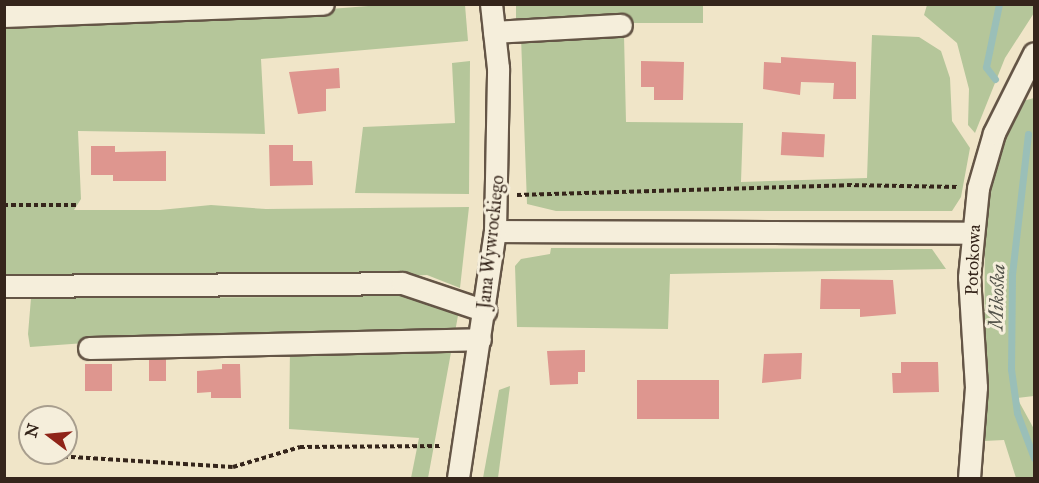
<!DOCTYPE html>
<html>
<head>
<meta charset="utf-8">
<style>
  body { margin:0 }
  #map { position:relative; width:1039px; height:483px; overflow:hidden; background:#f0e5c8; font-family:"IM FELL Great Primer",serif }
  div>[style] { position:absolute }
  .green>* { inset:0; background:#b5c69a; transform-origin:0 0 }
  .stream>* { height:7px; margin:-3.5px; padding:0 3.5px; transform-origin:3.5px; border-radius:3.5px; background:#9abfb8 }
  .building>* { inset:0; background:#de968f; transform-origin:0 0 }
  .path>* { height:4px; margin-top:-2px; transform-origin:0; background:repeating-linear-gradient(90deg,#35251b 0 4.5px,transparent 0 7.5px) }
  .roads { filter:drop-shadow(2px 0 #645546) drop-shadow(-2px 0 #645546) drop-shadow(0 2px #645546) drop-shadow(0 -2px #645546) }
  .minor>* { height:21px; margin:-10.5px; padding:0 10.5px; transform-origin:10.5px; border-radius:10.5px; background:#f5eedb }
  span { translate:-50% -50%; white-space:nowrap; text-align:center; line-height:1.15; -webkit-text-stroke:6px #f5eedb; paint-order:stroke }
  .street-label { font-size:18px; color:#35251b }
  .water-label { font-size:20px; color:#53534a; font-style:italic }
  .frame { position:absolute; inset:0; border:6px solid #35251b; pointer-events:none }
  .north { position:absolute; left:18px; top:405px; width:60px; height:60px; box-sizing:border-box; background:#f5eedb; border:2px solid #a89e8e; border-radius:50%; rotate:286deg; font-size:16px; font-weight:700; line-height:24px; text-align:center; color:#35251b }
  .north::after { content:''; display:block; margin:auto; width:21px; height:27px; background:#8f2418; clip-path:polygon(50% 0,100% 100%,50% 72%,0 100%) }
</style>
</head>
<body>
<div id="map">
  <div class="green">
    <div style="clip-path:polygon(381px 5px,465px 5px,468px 41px,261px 59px,265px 134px,78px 131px,81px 199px,74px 210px,160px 210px,211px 205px,266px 209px,469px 207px,460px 288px,427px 275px,298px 280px,5px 279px,4px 26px,214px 18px)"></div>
    <div style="left:516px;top:5px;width:187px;height:18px"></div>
    <div style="clip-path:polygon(927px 5px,1034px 5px,1034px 13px,1005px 58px,975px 133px,968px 125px,969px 89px,957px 43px,924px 15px)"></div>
    <div style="clip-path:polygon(614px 31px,624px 35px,626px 122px,743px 123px,741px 182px,867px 178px,872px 35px,919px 37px,941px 51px,950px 78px,952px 121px,970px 148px,961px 197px,952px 211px,556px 211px,527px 204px,521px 37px)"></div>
    <div style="clip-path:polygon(470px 61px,469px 194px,355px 193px,363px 127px,455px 123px,452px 63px)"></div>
    <div style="clip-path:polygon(1034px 98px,1034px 396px,1017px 398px,1034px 429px,1034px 478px,1016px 478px,1004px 440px,984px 441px,985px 212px,996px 158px,1023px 101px)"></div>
    <div style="clip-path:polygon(551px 248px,932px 249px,946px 269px,670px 274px,668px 329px,517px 327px,515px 266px,521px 259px,550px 254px)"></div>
    <div style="clip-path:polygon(417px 291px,459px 310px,455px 332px,168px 337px,30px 347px,28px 334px,31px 298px,297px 297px)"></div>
    <div style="clip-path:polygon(452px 347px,428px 478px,411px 478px,419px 438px,289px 429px,290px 348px)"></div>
    <div style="clip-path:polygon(510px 386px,498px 478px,483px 478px,499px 390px)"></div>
  </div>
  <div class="stream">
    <div style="left:995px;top:79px;width:15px;rotate:-127deg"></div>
    <div style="left:986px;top:67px;width:64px;rotate:-78.3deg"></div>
    <div style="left:1028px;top:134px;width:142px;rotate:96.5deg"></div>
    <div style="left:1012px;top:275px;width:94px;rotate:90.6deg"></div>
    <div style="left:1011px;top:369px;width:44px;rotate:82.2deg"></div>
    <div style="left:1017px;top:413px;width:48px;rotate:69.3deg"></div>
  </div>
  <div class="building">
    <div style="clip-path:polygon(781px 57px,856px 62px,856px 99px,833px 99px,834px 83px,801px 82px,800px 95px,763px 89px,764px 62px,781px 63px)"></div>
    <div style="clip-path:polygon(641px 61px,684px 62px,683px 100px,654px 100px,654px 87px,641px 87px)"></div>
    <div style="clip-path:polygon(339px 68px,340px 88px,326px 89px,326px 111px,298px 114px,289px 72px)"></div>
    <div style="left:782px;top:132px;width:43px;height:23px;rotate:3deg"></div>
    <div style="clip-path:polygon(269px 145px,293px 145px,293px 161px,312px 161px,313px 185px,270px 186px)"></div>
    <div style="clip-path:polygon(91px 146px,115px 146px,115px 152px,166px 151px,166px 181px,113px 181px,113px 175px,91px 175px)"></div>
    <div style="clip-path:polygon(821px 279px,893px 280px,896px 314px,860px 317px,860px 309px,820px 309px)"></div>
    <div style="clip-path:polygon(585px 350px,585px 372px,578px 372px,578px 384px,550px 385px,547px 351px)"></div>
    <div style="clip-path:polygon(802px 353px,801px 379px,762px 383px,764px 354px)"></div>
    <div style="left:149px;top:359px;width:17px;height:22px"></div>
    <div style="clip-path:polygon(901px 362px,938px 362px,939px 392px,893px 393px,892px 373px,901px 373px)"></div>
    <div style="left:85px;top:364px;width:27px;height:27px"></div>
    <div style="clip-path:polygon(222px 364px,240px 364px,241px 398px,211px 398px,211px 392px,197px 393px,197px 371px,222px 369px)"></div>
    <div style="left:637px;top:380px;width:82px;height:39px"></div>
  </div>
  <div class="path">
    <div style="left:517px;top:195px;width:330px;rotate:-1.7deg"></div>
    <div style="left:847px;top:185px;width:112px;rotate:1deg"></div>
    <div style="left:4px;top:205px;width:75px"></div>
    <div style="left:56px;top:456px;width:177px;rotate:3.6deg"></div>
    <div style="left:233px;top:467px;width:70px;rotate:-16.6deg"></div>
    <div style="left:300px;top:447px;width:142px;rotate:-0.4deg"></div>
  </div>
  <div class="roads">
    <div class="minor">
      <div style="left:4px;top:16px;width:319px;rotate:-2.2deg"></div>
      <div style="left:494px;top:32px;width:127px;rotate:-3.2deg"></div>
      <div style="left:495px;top:231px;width:477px;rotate:0.2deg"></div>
      <div style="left:4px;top:286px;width:398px;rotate:-0.4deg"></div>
      <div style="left:402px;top:283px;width:88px;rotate:18.6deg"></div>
      <div style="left:89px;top:348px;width:391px;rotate:-1.3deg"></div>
      <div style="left:458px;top:478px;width:250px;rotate:-81.5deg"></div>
      <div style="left:495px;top:231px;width:163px;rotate:-88.9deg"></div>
      <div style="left:498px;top:68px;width:64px;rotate:-96.2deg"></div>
      <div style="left:969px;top:478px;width:91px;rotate:-85.6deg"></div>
      <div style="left:976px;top:387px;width:110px;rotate:-93.6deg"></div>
      <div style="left:969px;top:277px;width:89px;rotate:-84.2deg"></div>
      <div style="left:978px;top:188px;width:57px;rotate:-73.8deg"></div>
      <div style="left:994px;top:133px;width:89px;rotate:-63.4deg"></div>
    </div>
  </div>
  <div class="street-label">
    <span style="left:491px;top:242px;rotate:-84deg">Jana Wywrockiego</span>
    <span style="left:973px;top:260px;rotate:-88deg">Potokowa</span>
  </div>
  <div class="water-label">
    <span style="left:997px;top:297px;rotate:-88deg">Mikośka</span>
  </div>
  <div class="frame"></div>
  <div class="north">N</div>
</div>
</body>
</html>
